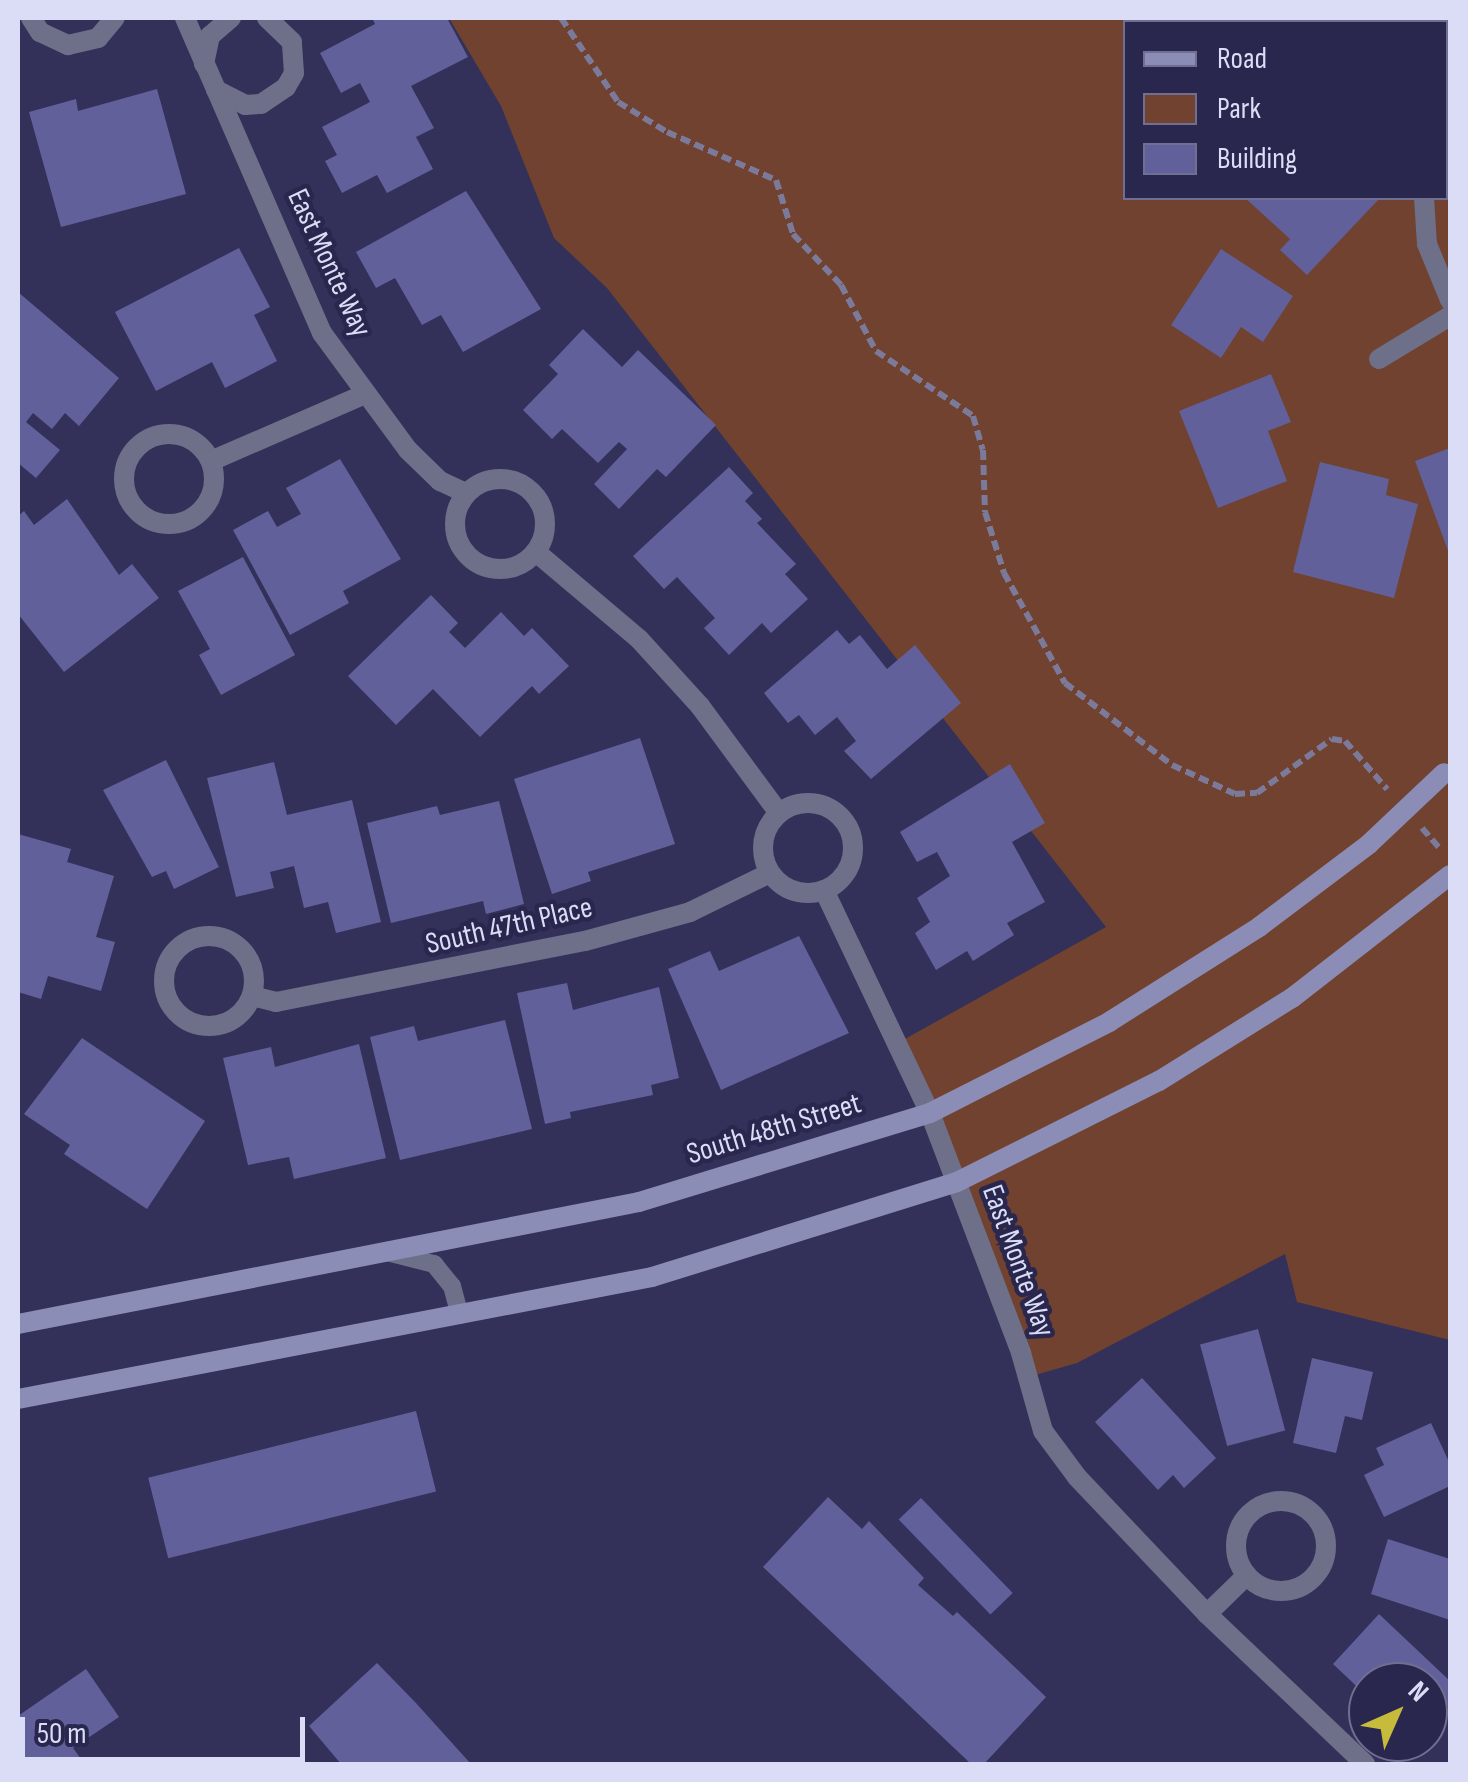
<!DOCTYPE html>
<html>
<head>
<meta charset="utf-8">
<style>
  body { margin:0 }
  #map { position:relative; width:1468px; height:1782px; overflow:hidden; background:#333159; font-family:"Sofia Sans Condensed",sans-serif }
  div>[style] { position:absolute }
  .green>* { inset:0; background:#70422f }
  .building>* { inset:0; background:#61609a; transform-origin:0 0 }
  .path>* { height:6px; margin-top:-3px; transform-origin:0; background:repeating-linear-gradient(90deg,#7b7a9b 0 10px,transparent 0 15px) }
  .service>* { height:18px; margin:-9px; padding:0 9px; transform-origin:9px; border-radius:9px; background:#6e6f89 }
  .minor>* { height:20px; margin:-10px; padding:0 10px; transform-origin:10px; border-radius:10px; background:#6e6f89 }
  .minor>.ring { margin:-10px; padding:0; box-sizing:content-box; background:none; border:20px solid #6e6f89; border-radius:50% }
  .secondary>* { height:20px; margin:-10px; padding:0 10px; transform-origin:10px; border-radius:10px; background:#8c8db7 }
  .secondary-bridge>* { height:20px; margin:-10px; padding:0 10px; transform-origin:10px; border-radius:10px; background:#8c8db7 }
  span { translate:-50% -50%; white-space:nowrap; text-align:center; line-height:1.15; -webkit-text-stroke:9px #29274e; paint-order:stroke }
  .street-label { font-size:30px; color:#dbdcf5 }
  .frame { position:absolute; inset:0; border:20px solid #dbdcf5; pointer-events:none }
  .legend { position:absolute; left:1123px; top:20px; width:325px; height:180px; box-sizing:border-box; background:#29274e; border:2px solid #706f91; margin:0; padding:12px 18px; list-style:none; font-size:30px; color:#dbdcf5 }
  .legend li { display:flex; align-items:center; gap:20px; height:50px }
  .legend b { width:50px; border:2px solid #706f91 }
  .north { position:absolute; left:1348px; top:1662px; width:100px; height:100px; box-sizing:border-box; background:#29274e; border:2px solid #706f91; border-radius:50%; rotate:45deg; font-size:28px; font-weight:700; line-height:40px; text-align:center; color:#dbdcf5 }
  .north::after { content:''; display:block; margin:auto; width:35px; height:45px; background:#c7bb3b; clip-path:polygon(50% 0,100% 100%,50% 72%,0 100%) }
  .scale { position:absolute; left:20px; top:1717px; width:285px; height:45px; box-sizing:border-box; border:5px solid #dbdcf5; border-top:0; padding-left:12px; font-size:30px; line-height:35px; white-space:nowrap; color:#dbdcf5; -webkit-text-stroke:8px #29274e; paint-order:stroke }
</style>
</head>
<body>
<div id="map">
  <div class="green">
    <div style="clip-path:polygon(evenodd,449px 18px,1450px 18px,1450px 1340px,1297px 1302px,1285px 1254px,1077px 1363px,1028px 1377px,896px 1044px,1106px 927px,607px 288px,554px 238px,501px 106px,449px 18px,1126px 22px,1446px 22px,1446px 198px,1126px 198px,1126px 22px)"></div>
  </div>
  <div class="building">
    <div style="clip-path:polygon(372px 18px,447px 18px,468px 57px,411px 86px,434px 128px,416px 137px,433px 169px,387px 193px,377px 175px,342px 193px,325px 161px,337px 155px,322px 127px,370px 102px,360px 83px,341px 93px,320px 53px,375px 24px)"></div>
    <div style="clip-path:polygon(1450px 51px,1450px 104px,1446px 95px)"></div>
    <div style="clip-path:polygon(157px 89px,186px 194px,61px 227px,29px 112px,76px 99px,78px 111px)"></div>
    <div style="clip-path:polygon(466px 191px,541px 309px,463px 352px,441px 315px,422px 325px,395px 278px,376px 288px,356px 252px)"></div>
    <div style="clip-path:polygon(1245px 198px,1380px 198px,1307px 275px,1280px 250px,1290px 239px)"></div>
    <div style="clip-path:polygon(239px 248px,270px 307px,254px 315px,277px 361px,225px 388px,212px 362px,156px 391px,115px 312px)"></div>
    <div style="clip-path:polygon(1221px 249px,1293px 296px,1263px 342px,1241px 327px,1221px 358px,1171px 325px)"></div>
    <div style="clip-path:polygon(18px 292px,119px 378px,79px 426px,65px 413px,52px 429px,33px 413px,26px 422px,60px 450px,36px 478px,18px 463px)"></div>
    <div style="clip-path:polygon(583px 329px,622px 367px,638px 350px,716px 425px,666px 477px,657px 469px,619px 509px,594px 484px,627px 449px,619px 442px,598px 463px,562px 429px,552px 439px,523px 410px,558px 374px,549px 365px)"></div>
    <div style="clip-path:polygon(1271px 374px,1291px 422px,1268px 431px,1287px 481px,1218px 508px,1179px 411px)"></div>
    <div style="clip-path:polygon(1450px 448px,1450px 556px,1415px 461px)"></div>
    <div style="clip-path:polygon(340px 459px,401px 559px,343px 591px,349px 603px,290px 635px,233px 530px,268px 511px,277px 527px,301px 514px,286px 488px)"></div>
    <div style="clip-path:polygon(1320px 462px,1389px 479px,1386px 495px,1418px 504px,1394px 598px,1293px 572px)"></div>
    <div style="clip-path:polygon(729px 467px,753px 493px,745px 501px,762px 519px,757px 523px,796px 564px,785px 574px,808px 599px,771px 633px,762px 623px,729px 655px,704px 628px,715px 618px,677px 577px,664px 589px,633px 556px)"></div>
    <div style="clip-path:polygon(67px 499px,119px 575px,132px 564px,159px 598px,64px 672px,18px 614px,18px 516px,24px 511px,34px 525px)"></div>
    <div style="clip-path:polygon(243px 557px,295px 655px,221px 695px,199px 655px,210px 649px,178px 591px)"></div>
    <div style="clip-path:polygon(431px 595px,458px 623px,449px 632px,465px 648px,501px 612px,524px 636px,532px 628px,569px 666px,539px 694px,532px 686px,480px 737px,433px 689px,396px 725px,348px 676px)"></div>
    <div style="clip-path:polygon(837px 630px,849px 644px,860px 635px,887px 669px,915px 645px,961px 703px,871px 779px,844px 751px,856px 741px,837px 717px,815px 735px,799px 715px,788px 723px,764px 693px)"></div>
    <div style="clip-path:polygon(640px 738px,675px 844px,588px 872px,591px 881px,552px 894px,514px 779px)"></div>
    <div style="clip-path:polygon(166px 760px,219px 867px,174px 889px,166px 871px,152px 877px,103px 790px)"></div>
    <div style="clip-path:polygon(274px 762px,287px 815px,352px 800px,381px 922px,336px 933px,328px 902px,304px 908px,294px 866px,270px 872px,274px 888px,236px 897px,207px 778px)"></div>
    <div style="clip-path:polygon(1010px 764px,1045px 823px,1012px 842px,1045px 902px,1007px 923px,1014px 935px,973px 961px,967px 951px,936px 970px,915px 933px,930px 922px,917px 898px,950px 876px,937px 852px,917px 862px,900px 832px)"></div>
    <div style="clip-path:polygon(499px 801px,524px 904px,486px 914px,483px 901px,391px 923px,367px 823px,437px 806px,440px 815px)"></div>
    <div style="clip-path:polygon(18px 834px,71px 849px,67px 862px,114px 876px,96px 937px,115px 942px,101px 991px,48px 976px,41px 999px,18px 992px)"></div>
    <div style="clip-path:polygon(799px 936px,849px 1033px,721px 1090px,668px 969px,710px 951px,719px 971px)"></div>
    <div style="clip-path:polygon(567px 983px,573px 1010px,659px 987px,679px 1078px,651px 1085px,653px 1095px,570px 1112px,571px 1118px,545px 1124px,517px 993px)"></div>
    <div style="clip-path:polygon(505px 1020px,532px 1129px,400px 1160px,370px 1037px,414px 1026px,418px 1041px)"></div>
    <div style="clip-path:polygon(82px 1038px,205px 1121px,147px 1209px,64px 1154px,70px 1145px,24px 1114px)"></div>
    <div style="clip-path:polygon(359px 1044px,386px 1158px,294px 1179px,289px 1157px,248px 1165px,223px 1058px,271px 1047px,275px 1067px)"></div>
    <div style="left:1258px;top:1329px;width:105px;height:60px;rotate:75deg"></div>
    <div style="clip-path:polygon(1312px 1358px,1373px 1372px,1362px 1420px,1345px 1416px,1336px 1453px,1293px 1443px)"></div>
    <div style="clip-path:polygon(1142px 1378px,1216px 1458px,1184px 1488px,1173px 1475px,1158px 1490px,1095px 1422px)"></div>
    <div style="left:416px;top:1411px;width:83px;height:276px;rotate:76deg"></div>
    <div style="clip-path:polygon(1431px 1423px,1450px 1464px,1450px 1486px,1384px 1517px,1364px 1475px,1384px 1465px,1376px 1448px)"></div>
    <div style="clip-path:polygon(828px 1497px,862px 1529px,869px 1521px,924px 1578px,918px 1585px,953px 1616px,957px 1612px,1046px 1697px,984px 1764px,971px 1764px,763px 1567px)"></div>
    <div style="left:921px;top:1498px;width:132px;height:31px;rotate:46deg"></div>
    <div style="clip-path:polygon(1388px 1539px,1450px 1559px,1450px 1620px,1371px 1594px)"></div>
    <div style="clip-path:polygon(1379px 1614px,1450px 1681px,1450px 1703px,1428px 1727px,1428px 1682px,1368px 1682px,1368px 1697px,1333px 1664px)"></div>
    <div style="clip-path:polygon(377px 1663px,415px 1702px,471px 1764px,341px 1764px,309px 1726px)"></div>
    <div style="clip-path:polygon(86px 1669px,119px 1717px,73px 1748px,81px 1759px,74px 1764px,18px 1764px,18px 1716px)"></div>
  </div>
  <div class="path">
    <div style="left:561px;top:18px;width:102px;rotate:55.8deg"></div>
    <div style="left:618px;top:102px;width:57px;rotate:31.5deg"></div>
    <div style="left:667px;top:132px;width:119px;rotate:23.8deg"></div>
    <div style="left:776px;top:180px;width:57px;rotate:72.5deg"></div>
    <div style="left:793px;top:234px;width:70px;rotate:46.7deg"></div>
    <div style="left:841px;top:285px;width:75px;rotate:62.1deg"></div>
    <div style="left:876px;top:351px;width:117px;rotate:33.8deg"></div>
    <div style="left:973px;top:416px;width:35px;rotate:74deg"></div>
    <div style="left:983px;top:450px;width:62px;rotate:88.2deg"></div>
    <div style="left:985px;top:512px;width:64px;rotate:72.7deg"></div>
    <div style="left:1004px;top:573px;width:126px;rotate:61deg"></div>
    <div style="left:1065px;top:683px;width:135px;rotate:37.5deg"></div>
    <div style="left:1172px;top:765px;width:69px;rotate:24.7deg"></div>
    <div style="left:1235px;top:794px;width:22px;rotate:-3deg"></div>
    <div style="left:1257px;top:793px;width:92px;rotate:-35.8deg"></div>
    <div style="left:1332px;top:739px;width:13px;rotate:9deg"></div>
    <div style="left:1345px;top:741px;width:64px;rotate:48.8deg"></div>
    <div style="left:1422px;top:828px;width:28px;rotate:49deg"></div>
  </div>
  <div class="service">
    <div style="left:387px;top:1252px;width:49px;rotate:14.3deg"></div>
    <div style="left:434px;top:1264px;width:28px;rotate:51deg"></div>
    <div style="left:452px;top:1286px;width:30px;rotate:75deg"></div>
  </div>
  <div class="minor">
    <div style="left:31px;top:18px;width:17px;rotate:57deg"></div>
    <div style="left:40px;top:32px;width:31px;rotate:25deg"></div>
    <div style="left:68px;top:45px;width:31px;rotate:-13deg"></div>
    <div style="left:98px;top:38px;width:26px;rotate:-50deg"></div>
    <div style="left:185px;top:18px;width:344px;rotate:66.5deg"></div>
    <div style="left:322px;top:333px;width:145px;rotate:53.7deg"></div>
    <div style="left:408px;top:450px;width:45px;rotate:44.1deg"></div>
    <div style="left:440px;top:481px;width:29px;rotate:25deg"></div>
    <div style="left:1355px;top:18px;width:5px;rotate:53deg"></div>
    <div style="left:204px;top:64px;width:29px;rotate:-78deg"></div>
    <div style="left:210px;top:36px;width:28px;rotate:-41deg"></div>
    <div style="left:216px;top:90px;width:33px;rotate:27deg"></div>
    <div style="left:245px;top:105px;width:16px;rotate:-4deg"></div>
    <div style="left:261px;top:104px;width:30px;rotate:-34deg"></div>
    <div style="left:286px;top:87px;width:16px;rotate:-60deg"></div>
    <div style="left:294px;top:73px;width:31px;rotate:-94deg"></div>
    <div style="left:292px;top:42px;width:35px;rotate:-136deg"></div>
    <div style="left:1424px;top:198px;width:46px;rotate:86.3deg"></div>
    <div style="left:1427px;top:244px;width:61px;rotate:67.7deg"></div>
    <div style="left:1379px;top:359px;width:83px;rotate:-31.2deg"></div>
    <div class="ring" style="left:124px;top:434px;width:70px;height:70px"></div>
    <div style="left:211px;top:461px;width:166px;rotate:-23.5deg"></div>
    <div class="ring" style="left:455px;top:479px;width:70px;height:70px"></div>
    <div style="left:536px;top:552px;width:135px;rotate:40.2deg"></div>
    <div style="left:639px;top:639px;width:91px;rotate:47.7deg"></div>
    <div style="left:700px;top:706px;width:133px;rotate:53.6deg"></div>
    <div class="ring" style="left:763px;top:803px;width:70px;height:70px"></div>
    <div style="left:824px;top:890px;width:247px;rotate:64.6deg"></div>
    <div style="left:930px;top:1113px;width:257px;rotate:69.2deg"></div>
    <div style="left:1021px;top:1353px;width:81px;rotate:74.2deg"></div>
    <div style="left:1043px;top:1431px;width:57px;rotate:53.5deg"></div>
    <div style="left:1077px;top:1477px;width:189px;rotate:46.5deg"></div>
    <div style="left:1207px;top:1614px;width:218px;rotate:43.5deg"></div>
    <div class="ring" style="left:164px;top:936px;width:70px;height:70px"></div>
    <div style="left:252px;top:996px;width:25px;rotate:14deg"></div>
    <div style="left:276px;top:1002px;width:315px;rotate:-11.2deg"></div>
    <div style="left:585px;top:941px;width:109px;rotate:-15.4deg"></div>
    <div style="left:690px;top:912px;width:89px;rotate:-26deg"></div>
    <div class="ring" style="left:1236px;top:1501px;width:70px;height:70px"></div>
    <div style="left:1207px;top:1614px;width:54px;rotate:-44.3deg"></div>
  </div>
  <div class="secondary">
    <div style="left:18px;top:1324px;width:633px;rotate:-11.11deg"></div>
    <div style="left:639px;top:1202px;width:304px;rotate:-17deg"></div>
    <div style="left:930px;top:1113px;width:201px;rotate:-26.9deg"></div>
    <div style="left:1109px;top:1022px;width:178px;rotate:-32.3deg"></div>
    <div style="left:1259px;top:927px;width:138px;rotate:-37deg"></div>
    <div style="left:18px;top:1399px;width:646px;rotate:-10.89deg"></div>
    <div style="left:652px;top:1277px;width:319px;rotate:-17.3deg"></div>
    <div style="left:957px;top:1182px;width:226px;rotate:-26.6deg"></div>
    <div style="left:1159px;top:1081px;width:157px;rotate:-32deg"></div>
    <div style="left:1292px;top:998px;width:200px;rotate:-37.9deg"></div>
  </div>
  <div class="secondary-bridge">
    <div style="left:1369px;top:844px;width:103px;rotate:-43.4deg"></div>
  </div>
  <div class="street-label">
    <span style="left:329px;top:263px;rotate:65deg">East Monte Way</span>
    <span style="left:509px;top:926px;rotate:-13deg">South 47th Place</span>
    <span style="left:774px;top:1129px;rotate:-17deg">South 48th Street</span>
    <span style="left:1018px;top:1261px;rotate:70deg">East Monte Way</span>
  </div>
  <div class="frame"></div>
  <ul class="legend">
  <li><b style="height:12px;background:#8c8db7"></b>Road</li>
  <li><b style="height:28px;background:#70422f"></b>Park</li>
  <li><b style="height:28px;background:#61609a"></b>Building</li>
  </ul>
  <div class="north">N</div>
  <div class="scale">50 m</div>
</div>
</body>
</html>
